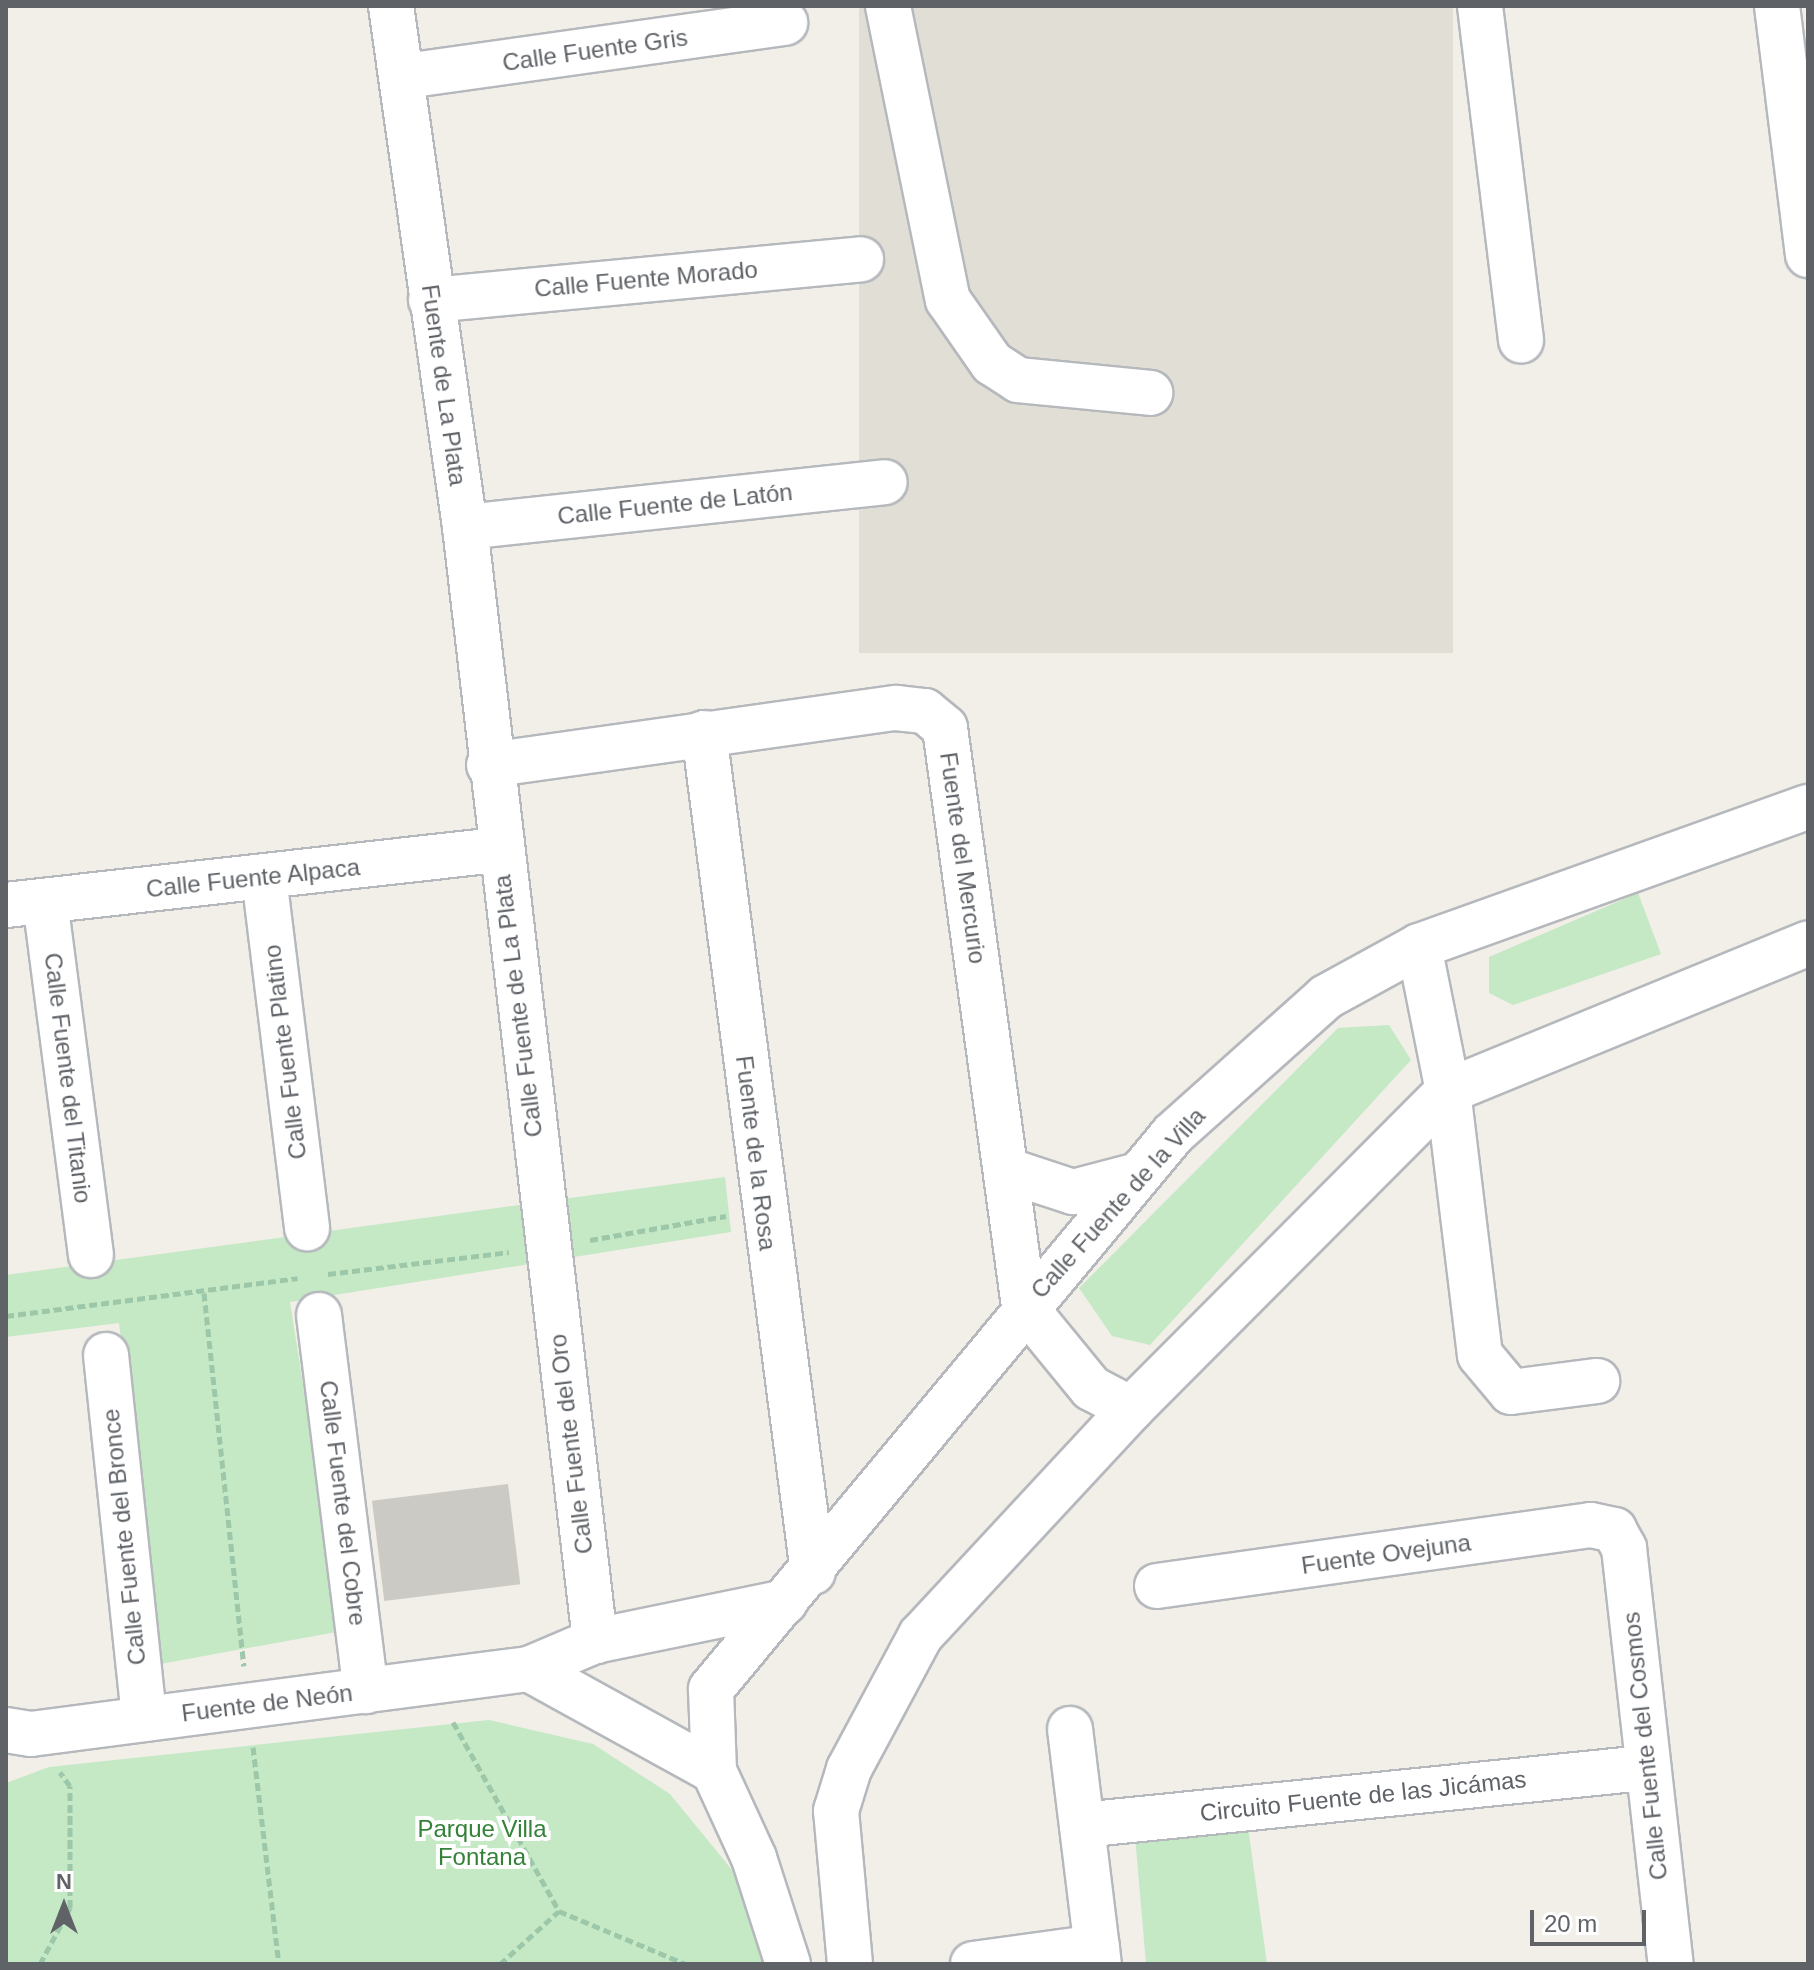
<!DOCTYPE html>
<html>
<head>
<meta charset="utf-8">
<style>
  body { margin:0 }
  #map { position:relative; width:1814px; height:1970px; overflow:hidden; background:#f1efe8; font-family:Helvetica,sans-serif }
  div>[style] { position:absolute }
  .education>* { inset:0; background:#e1ded6; transform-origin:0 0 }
  .green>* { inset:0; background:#c5e8c5 }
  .building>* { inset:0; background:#cccac5; transform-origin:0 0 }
  .path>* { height:5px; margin-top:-2.5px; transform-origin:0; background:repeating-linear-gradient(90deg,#9cc7a9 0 8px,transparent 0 12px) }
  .roads { filter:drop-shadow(2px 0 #b5b8bc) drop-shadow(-2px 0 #b5b8bc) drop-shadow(0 2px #b5b8bc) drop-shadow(0 -2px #b5b8bc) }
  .minor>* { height:44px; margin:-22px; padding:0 22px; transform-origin:22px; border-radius:22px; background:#fff }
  span { translate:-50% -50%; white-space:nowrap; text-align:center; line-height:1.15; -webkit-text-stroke:8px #fff; paint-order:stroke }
  .street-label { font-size:24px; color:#5f6368 }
  .park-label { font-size:24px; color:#348238 }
  .frame { position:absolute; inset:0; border:8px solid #5f6368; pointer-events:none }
  .north { position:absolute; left:24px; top:1866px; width:80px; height:80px; -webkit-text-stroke:6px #fff; paint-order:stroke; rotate:0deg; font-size:22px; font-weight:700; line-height:32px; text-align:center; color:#5f6368 }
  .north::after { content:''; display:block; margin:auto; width:28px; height:36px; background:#5f6368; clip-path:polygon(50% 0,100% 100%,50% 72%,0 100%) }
  .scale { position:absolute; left:1530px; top:1910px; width:116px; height:36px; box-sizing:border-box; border:4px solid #5f6368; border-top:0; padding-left:10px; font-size:24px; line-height:28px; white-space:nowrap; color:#5f6368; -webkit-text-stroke:6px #fff; paint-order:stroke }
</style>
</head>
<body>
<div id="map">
  <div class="education">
    <div style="left:859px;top:6px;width:594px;height:647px"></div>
  </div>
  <div class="green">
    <div style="clip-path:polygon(1638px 893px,1661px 954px,1513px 1005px,1489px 993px,1489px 957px)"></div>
    <div style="clip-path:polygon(1389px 1025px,1411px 1060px,1150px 1345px,1112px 1336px,1079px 1288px,1338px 1028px)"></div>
    <div style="clip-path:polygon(725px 1177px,731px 1232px,290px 1302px,342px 1631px,160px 1664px,119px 1323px,6px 1337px,6px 1275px)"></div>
    <div style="clip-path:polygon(489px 1720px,593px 1744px,670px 1794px,737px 1876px,768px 1964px,6px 1964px,6px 1783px,49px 1767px)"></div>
    <div style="clip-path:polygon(1247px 1820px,1267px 1964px,1146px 1964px,1135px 1835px)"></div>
  </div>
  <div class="building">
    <div style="left:508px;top:1484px;width:101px;height:137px;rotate:83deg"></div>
  </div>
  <div class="path">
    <div style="left:590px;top:1240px;width:138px;rotate:-10deg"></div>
    <div style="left:328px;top:1274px;width:182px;rotate:-6.9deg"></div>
    <div style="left:204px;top:1293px;width:375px;rotate:83.9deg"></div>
    <div style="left:6px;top:1316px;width:294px;rotate:-7.4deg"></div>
    <div style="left:453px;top:1722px;width:217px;rotate:60.7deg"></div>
    <div style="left:559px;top:1911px;width:138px;rotate:22.7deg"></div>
    <div style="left:253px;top:1747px;width:219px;rotate:83.2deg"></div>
    <div style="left:40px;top:1964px;width:64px;rotate:-61.8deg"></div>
    <div style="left:70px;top:1908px;width:122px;rotate:-90deg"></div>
    <div style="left:70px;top:1786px;width:17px;rotate:-126deg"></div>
    <div style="left:500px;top:1964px;width:79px;rotate:-41.9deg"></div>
  </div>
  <div class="roads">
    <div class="minor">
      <div style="left:391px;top:6px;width:526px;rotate:81.92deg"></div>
      <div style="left:465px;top:527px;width:1122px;rotate:83.34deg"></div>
      <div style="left:888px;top:6px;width:300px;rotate:78.5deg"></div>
      <div style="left:948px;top:300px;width:77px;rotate:55.1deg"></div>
      <div style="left:992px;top:363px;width:31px;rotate:33deg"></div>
      <div style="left:1018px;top:380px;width:133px;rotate:5.6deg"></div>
      <div style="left:1480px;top:6px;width:337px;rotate:83deg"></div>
      <div style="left:1777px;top:6px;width:251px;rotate:82.9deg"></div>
      <div style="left:406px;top:76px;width:383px;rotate:-8deg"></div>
      <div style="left:431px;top:300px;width:432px;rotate:-5.4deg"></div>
      <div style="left:465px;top:527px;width:422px;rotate:-6.1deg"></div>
      <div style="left:704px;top:733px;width:846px;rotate:82.6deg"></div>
      <div style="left:489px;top:765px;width:411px;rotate:-8deg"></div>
      <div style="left:896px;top:708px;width:29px;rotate:6deg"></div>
      <div style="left:925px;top:711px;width:26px;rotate:40deg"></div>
      <div style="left:945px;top:728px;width:583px;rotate:82.22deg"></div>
      <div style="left:1024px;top:1306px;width:106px;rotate:50.7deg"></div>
      <div style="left:1091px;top:1388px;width:45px;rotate:27.7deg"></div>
      <div style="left:264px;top:877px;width:354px;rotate:83deg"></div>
      <div style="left:45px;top:901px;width:357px;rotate:82.6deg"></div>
      <div style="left:6px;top:905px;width:496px;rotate:-6.4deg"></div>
      <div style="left:1419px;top:946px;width:148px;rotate:78.7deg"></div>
      <div style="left:1448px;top:1091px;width:266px;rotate:83.1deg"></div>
      <div style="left:1480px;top:1355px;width:48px;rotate:50deg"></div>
      <div style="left:1511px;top:1392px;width:87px;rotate:-7.3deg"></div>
      <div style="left:1006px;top:1170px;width:71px;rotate:18.2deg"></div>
      <div style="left:1073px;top:1192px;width:67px;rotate:-14.7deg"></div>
      <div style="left:319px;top:1315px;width:379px;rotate:82.9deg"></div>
      <div style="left:106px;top:1355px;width:366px;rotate:84deg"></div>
      <div style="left:1157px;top:1586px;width:438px;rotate:-8deg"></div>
      <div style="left:1591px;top:1525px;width:24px;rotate:12deg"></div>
      <div style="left:1614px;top:1530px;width:21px;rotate:61deg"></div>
      <div style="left:1624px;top:1548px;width:419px;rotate:83.6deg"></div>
      <div style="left:529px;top:1669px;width:211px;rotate:28.9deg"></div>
      <div style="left:1070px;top:1729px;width:237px;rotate:83deg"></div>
      <div style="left:6px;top:1730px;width:25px;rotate:9deg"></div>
      <div style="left:31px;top:1734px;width:502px;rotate:-7.44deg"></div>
      <div style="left:529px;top:1669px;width:72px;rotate:-23deg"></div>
      <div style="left:595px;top:1641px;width:194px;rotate:-11.6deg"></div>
      <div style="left:1082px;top:1825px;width:565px;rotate:-5.79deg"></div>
      <div style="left:788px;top:1964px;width:111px;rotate:-107.8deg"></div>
      <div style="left:754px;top:1858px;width:96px;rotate:-114.7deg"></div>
      <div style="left:714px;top:1771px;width:82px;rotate:-92.1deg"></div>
      <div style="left:711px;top:1689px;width:722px;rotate:-50.22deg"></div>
      <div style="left:1173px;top:1134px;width:205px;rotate:-41.8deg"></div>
      <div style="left:1326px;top:997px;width:106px;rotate:-28.7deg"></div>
      <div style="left:1419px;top:946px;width:413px;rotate:-19.7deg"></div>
      <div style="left:850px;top:1964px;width:154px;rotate:-95.2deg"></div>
      <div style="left:836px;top:1811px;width:44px;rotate:-72.8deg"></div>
      <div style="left:849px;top:1769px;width:152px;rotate:-61.8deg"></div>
      <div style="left:921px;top:1635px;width:309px;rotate:-47.1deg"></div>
      <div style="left:1131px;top:1409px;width:449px;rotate:-45.1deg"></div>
      <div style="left:1448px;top:1091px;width:389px;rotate:-22.3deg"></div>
      <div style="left:973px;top:1964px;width:125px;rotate:-7.8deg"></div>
    </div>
  </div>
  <div class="street-label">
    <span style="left:595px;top:50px;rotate:-8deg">Calle Fuente Gris</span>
    <span style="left:646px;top:279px;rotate:-5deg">Calle Fuente Morado</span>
    <span style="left:444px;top:385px;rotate:82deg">Fuente de La Plata</span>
    <span style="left:675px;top:504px;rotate:-6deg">Calle Fuente de Latón</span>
    <span style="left:963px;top:858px;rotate:82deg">Fuente del Mercurio</span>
    <span style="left:253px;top:878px;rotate:-6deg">Calle Fuente Alpaca</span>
    <span style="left:518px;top:1006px;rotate:-97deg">Calle Fuente de La Plata</span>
    <span style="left:285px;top:1052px;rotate:-97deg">Calle Fuente Platino</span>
    <span style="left:68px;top:1078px;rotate:83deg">Calle Fuente del Titanio</span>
    <span style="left:756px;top:1153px;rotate:83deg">Fuente de la Rosa</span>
    <span style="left:1118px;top:1203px;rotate:-48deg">Calle Fuente de la Villa</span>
    <span style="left:571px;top:1444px;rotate:-97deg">Calle Fuente del Oro</span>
    <span style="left:343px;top:1503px;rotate:83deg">Calle Fuente del Cobre</span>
    <span style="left:124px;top:1537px;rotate:-96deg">Calle Fuente del Bronce</span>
    <span style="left:1386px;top:1554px;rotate:-8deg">Fuente Ovejuna</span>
    <span style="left:267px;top:1703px;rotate:-7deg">Fuente de Neón</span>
    <span style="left:1645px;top:1746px;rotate:-96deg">Calle Fuente del Cosmos</span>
    <span style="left:1363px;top:1796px;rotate:-6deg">Circuito Fuente de las Jicámas</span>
  </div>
  <div class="park-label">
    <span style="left:482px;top:1843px">Parque Villa<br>Fontana</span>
  </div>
  <div class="frame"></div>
  <div class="north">N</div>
  <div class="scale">20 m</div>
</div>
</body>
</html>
